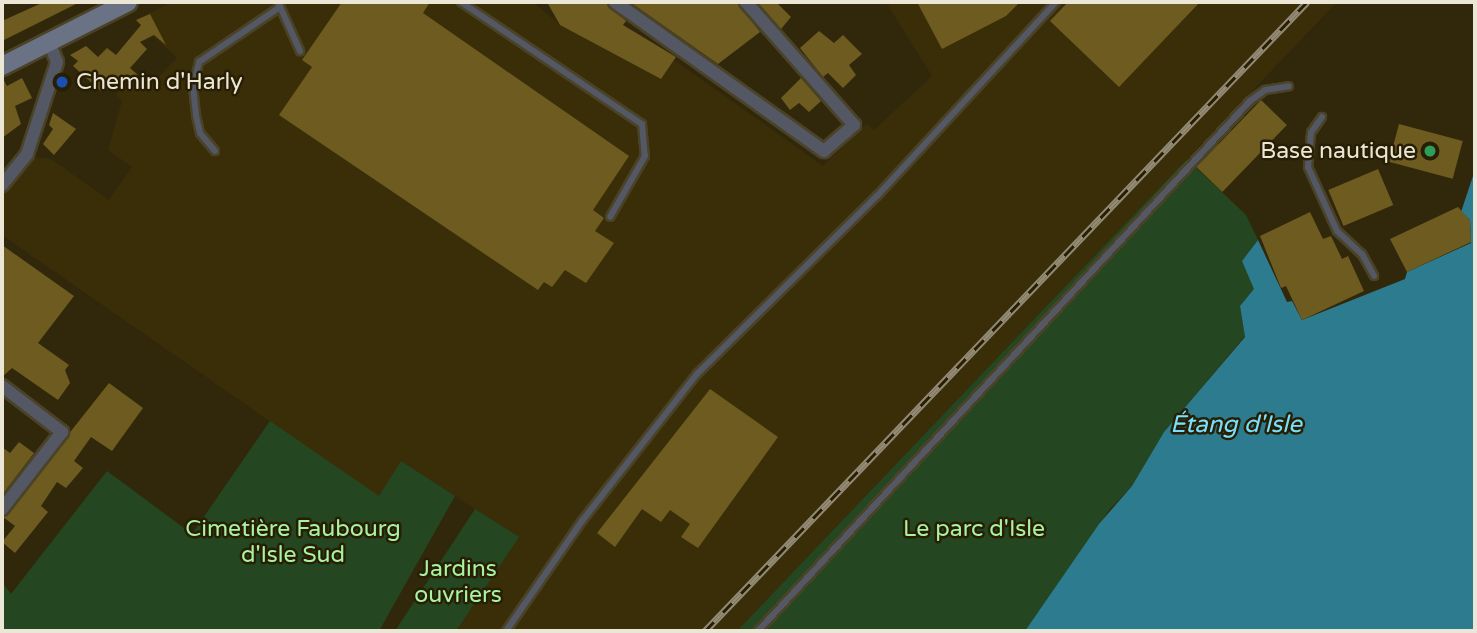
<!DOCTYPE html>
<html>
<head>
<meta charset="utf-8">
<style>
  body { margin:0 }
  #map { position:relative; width:1477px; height:633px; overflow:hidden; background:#31280c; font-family:"Varela Round",sans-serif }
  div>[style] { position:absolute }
  .built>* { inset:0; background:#3a2e09 }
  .green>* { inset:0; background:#244722 }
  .water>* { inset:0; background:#2c7b8f }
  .building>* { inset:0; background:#6e5b1f; transform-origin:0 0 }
  .roads { filter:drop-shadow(2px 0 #4b4328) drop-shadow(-2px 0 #4b4328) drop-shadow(0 2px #4b4328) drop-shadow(0 -2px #4b4328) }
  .service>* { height:6px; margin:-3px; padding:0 3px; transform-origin:3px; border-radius:3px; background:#535864 }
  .minor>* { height:12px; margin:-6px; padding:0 6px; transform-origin:6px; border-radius:6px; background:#535864 }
  .secondary>* { height:18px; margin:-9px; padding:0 9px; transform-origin:9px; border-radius:9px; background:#6a7385 }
  .rail>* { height:7px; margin-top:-3.5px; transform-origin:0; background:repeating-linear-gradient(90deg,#271e03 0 13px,#928a74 0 26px); box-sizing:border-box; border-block:2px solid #928a74 }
  .dots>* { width:19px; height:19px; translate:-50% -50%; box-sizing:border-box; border:4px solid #271e03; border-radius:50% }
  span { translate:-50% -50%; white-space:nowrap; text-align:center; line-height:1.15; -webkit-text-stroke:5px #271e03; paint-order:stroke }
  .poi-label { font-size:23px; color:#ece6d6 }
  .left { translate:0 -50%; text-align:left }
  .right { translate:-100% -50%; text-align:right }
  .park-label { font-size:23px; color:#a8f3a2 }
  .water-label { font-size:24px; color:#77e0fd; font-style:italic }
  .frame { position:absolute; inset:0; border:4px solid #ece6d6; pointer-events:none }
</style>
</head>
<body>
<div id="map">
  <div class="built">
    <div style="clip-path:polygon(172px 2px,533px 2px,560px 25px,661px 79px,674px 60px,823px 166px,867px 123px,874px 130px,932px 76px,886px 2px,1337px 2px,737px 631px,456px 631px,518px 537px,401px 461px,379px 497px,2px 235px,2px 194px,30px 157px,51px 159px,109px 200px,132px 167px,108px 150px,122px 101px,116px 94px,138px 75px,151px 85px,177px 58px,136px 20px)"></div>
  </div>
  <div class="green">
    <div style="clip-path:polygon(1187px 159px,1246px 215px,1258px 240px,1242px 261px,1255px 289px,1240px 306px,1245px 336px,1164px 432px,1132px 486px,1110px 509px,1025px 631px,737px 631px)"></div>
    <div style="clip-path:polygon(270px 421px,379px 496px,401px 461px,455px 496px,379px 631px,2px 631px,2px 582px,11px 594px,107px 471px,192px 534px)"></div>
    <div style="clip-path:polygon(475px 509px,519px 537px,456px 631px,395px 631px)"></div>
  </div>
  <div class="water">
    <div style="clip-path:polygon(1475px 170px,1475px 631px,1025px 631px,1099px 524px,1132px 486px,1164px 432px,1245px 337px,1240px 306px,1254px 289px,1242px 261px,1258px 240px,1287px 302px,1292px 301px,1302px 320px,1405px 279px,1407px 272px,1471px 243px,1470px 220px,1461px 212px)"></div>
  </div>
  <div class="building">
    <div style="clip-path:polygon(44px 2px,80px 2px,2px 41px,2px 21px)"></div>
    <div style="clip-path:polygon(342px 2px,430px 2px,423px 13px,629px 156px,593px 210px,604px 218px,595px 231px,614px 243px,586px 283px,565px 270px,552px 287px,544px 282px,538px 290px,279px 115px,312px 67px,302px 60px)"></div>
    <div style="clip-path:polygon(547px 2px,606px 2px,626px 21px,623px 25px,676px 57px,661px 79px,560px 25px)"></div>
    <div style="clip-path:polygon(630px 2px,737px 2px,760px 32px,718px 64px)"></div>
    <div style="clip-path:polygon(757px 2px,776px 2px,791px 17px,781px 29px)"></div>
    <div style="clip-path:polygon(917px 2px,1020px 2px,1006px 16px,942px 49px)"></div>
    <div style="clip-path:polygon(1068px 2px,1200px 2px,1119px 87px,1050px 21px)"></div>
    <div style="clip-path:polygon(150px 14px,166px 45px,154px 35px,140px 42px,147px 49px,130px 68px,138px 75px,101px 91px,73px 66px,78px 61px,70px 55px,86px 46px,98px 57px,107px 48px,116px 55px,141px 25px,136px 20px)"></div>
    <div style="clip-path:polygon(819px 31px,834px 43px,843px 35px,862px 54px,849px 65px,856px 75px,843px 88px,828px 73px,823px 77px,800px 48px)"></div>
    <div style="clip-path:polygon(2px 77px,7px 86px,22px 78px,32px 98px,15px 106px,21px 124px,2px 138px)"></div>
    <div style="clip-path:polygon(801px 78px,821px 101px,809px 112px,799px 103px,790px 110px,781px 98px)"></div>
    <div style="left:1261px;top:100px;width:36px;height:93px;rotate:44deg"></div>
    <div style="clip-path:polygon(53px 113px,76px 129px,54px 155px,43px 144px,53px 129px,49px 125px)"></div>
    <div style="left:1399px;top:124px;width:66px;height:39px;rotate:15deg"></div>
    <div style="left:1378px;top:169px;width:39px;height:54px;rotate:67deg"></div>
    <div style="clip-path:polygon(1458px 207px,1470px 220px,1471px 242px,1407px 272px,1390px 239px)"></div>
    <div style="clip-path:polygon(1310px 212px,1323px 239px,1331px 236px,1342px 259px,1348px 256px,1364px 291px,1302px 320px,1286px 286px,1281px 288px,1260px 236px)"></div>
    <div style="clip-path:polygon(2px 245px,74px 296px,38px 343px,69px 365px,65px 370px,70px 383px,58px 400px,12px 368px,2px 377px)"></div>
    <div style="clip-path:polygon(109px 383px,143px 408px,112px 451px,91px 437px,74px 461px,83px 468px,66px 488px,57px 482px,41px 506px,48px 512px,15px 553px,2px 542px,15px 526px,3px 517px)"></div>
    <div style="clip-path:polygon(710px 389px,778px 437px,698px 548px,681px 537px,690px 524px,670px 510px,661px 522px,642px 509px,615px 547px,597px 533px)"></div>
    <div style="clip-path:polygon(19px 442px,34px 453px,2px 495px,2px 447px,10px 453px)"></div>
  </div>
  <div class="roads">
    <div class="service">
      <div style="left:278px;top:2px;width:54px;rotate:65.8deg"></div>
      <div style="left:461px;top:2px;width:218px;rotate:34deg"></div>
      <div style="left:642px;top:124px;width:32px;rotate:85deg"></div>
      <div style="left:645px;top:156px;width:70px;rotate:119.8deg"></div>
      <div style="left:1322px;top:117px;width:19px;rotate:125deg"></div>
      <div style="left:1311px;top:133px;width:34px;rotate:95deg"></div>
      <div style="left:1308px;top:167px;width:70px;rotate:65.6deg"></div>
      <div style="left:1337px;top:231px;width:34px;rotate:43deg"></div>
      <div style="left:1362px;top:254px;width:25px;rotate:61deg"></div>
      <div style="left:215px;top:151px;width:23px;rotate:-130deg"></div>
      <div style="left:200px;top:133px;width:18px;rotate:-103deg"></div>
      <div style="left:196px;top:115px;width:27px;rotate:-96deg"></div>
      <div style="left:193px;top:88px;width:27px;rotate:-77deg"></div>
      <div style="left:199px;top:62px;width:98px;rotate:-34.2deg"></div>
      <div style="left:506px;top:631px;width:134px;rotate:-55.4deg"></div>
      <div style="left:582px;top:521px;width:187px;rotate:-52deg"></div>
      <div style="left:697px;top:374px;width:253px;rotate:-44.7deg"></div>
      <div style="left:877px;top:196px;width:264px;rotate:-47.3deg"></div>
      <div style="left:758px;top:631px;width:723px;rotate:-47.13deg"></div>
      <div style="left:1250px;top:101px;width:19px;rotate:-36deg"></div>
      <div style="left:1265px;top:90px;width:24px;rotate:-9deg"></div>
    </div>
    <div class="minor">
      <div style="left:615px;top:2px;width:257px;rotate:35.5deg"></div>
      <div style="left:824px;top:151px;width:40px;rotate:-41deg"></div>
      <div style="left:854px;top:125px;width:164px;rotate:-131.3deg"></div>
      <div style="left:2px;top:185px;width:40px;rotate:-51deg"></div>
      <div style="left:27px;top:154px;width:97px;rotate:-71.9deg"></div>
      <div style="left:57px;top:62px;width:22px;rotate:-112deg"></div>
      <div style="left:2px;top:386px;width:76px;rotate:37.5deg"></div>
      <div style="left:62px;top:432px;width:98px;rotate:127.9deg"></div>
    </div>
    <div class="secondary">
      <div style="left:2px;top:66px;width:141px;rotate:-26.9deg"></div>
    </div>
  </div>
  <div class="rail">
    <div style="left:705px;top:631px;width:871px;rotate:-46.26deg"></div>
  </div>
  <div class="dots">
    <div style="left:62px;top:82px;background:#1a4fb4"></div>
    <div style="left:1430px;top:151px;background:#2e9e5b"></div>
  </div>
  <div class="poi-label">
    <span class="left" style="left:76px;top:82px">Chemin d'Harly</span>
    <span class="right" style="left:1416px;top:151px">Base nautique</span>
  </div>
  <div class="park-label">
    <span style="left:293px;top:542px">Cimetière Faubourg<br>d'Isle Sud</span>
    <span style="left:974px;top:529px">Le parc d'Isle</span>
    <span style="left:458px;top:582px">Jardins<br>ouvriers</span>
  </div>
  <div class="water-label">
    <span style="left:1236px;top:425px">Étang d'Isle</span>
  </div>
  <div class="frame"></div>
</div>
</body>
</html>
